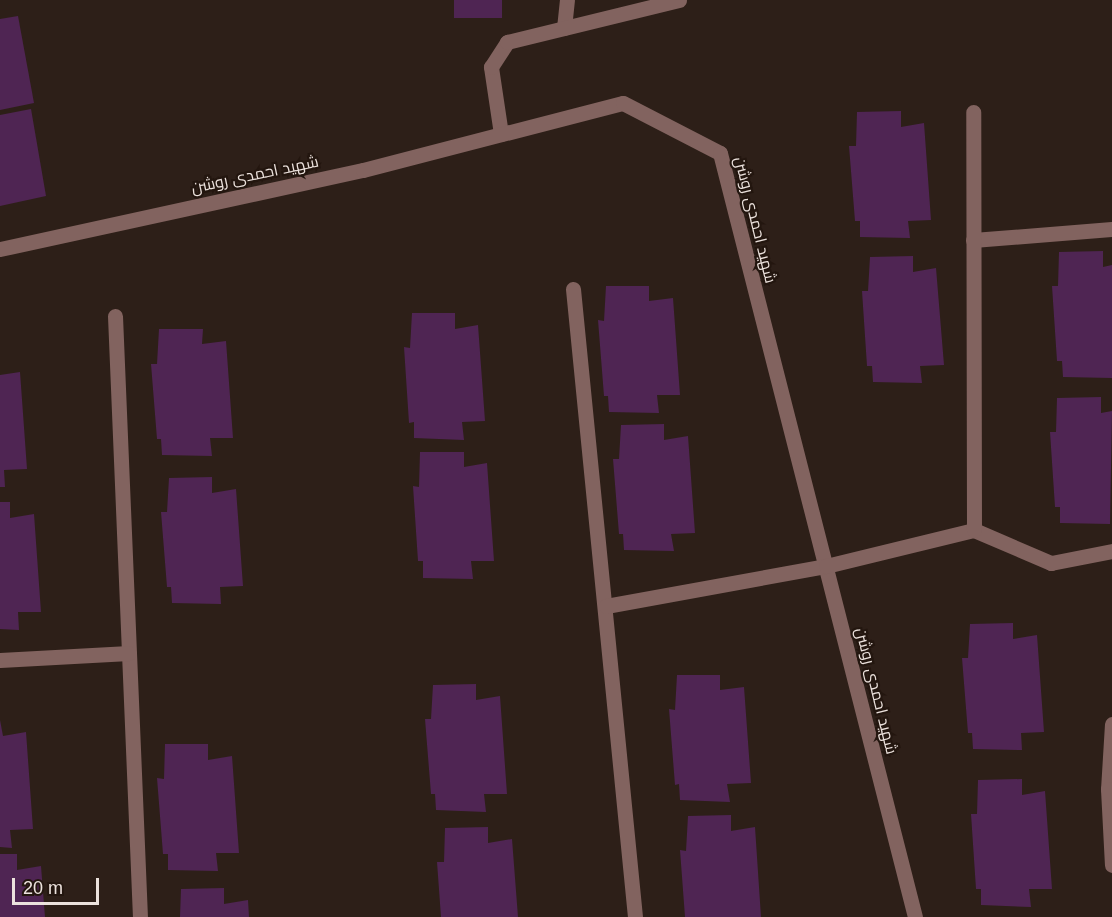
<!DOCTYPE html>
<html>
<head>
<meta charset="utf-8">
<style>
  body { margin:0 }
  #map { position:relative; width:1112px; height:917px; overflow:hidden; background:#2d1f18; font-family:Arial,Cairo,sans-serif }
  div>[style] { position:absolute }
  .building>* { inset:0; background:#4f2553; transform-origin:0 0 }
  .minor>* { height:15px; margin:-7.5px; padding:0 7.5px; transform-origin:7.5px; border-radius:7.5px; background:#82635f }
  span { translate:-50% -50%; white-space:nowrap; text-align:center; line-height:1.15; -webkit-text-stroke:4.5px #23160f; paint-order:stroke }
  .street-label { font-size:16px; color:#ece2dd }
  .scale { position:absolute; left:12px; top:878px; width:87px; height:27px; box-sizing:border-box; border:3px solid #ece2dd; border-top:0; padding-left:8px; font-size:18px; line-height:21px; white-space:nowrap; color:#ece2dd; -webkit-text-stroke:4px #23160f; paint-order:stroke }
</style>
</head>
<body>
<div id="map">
  <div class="building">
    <div style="left:454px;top:0;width:48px;height:18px"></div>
    <div style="clip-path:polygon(18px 16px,34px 103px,0 110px,0 19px)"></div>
    <div style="clip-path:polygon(31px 109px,46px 196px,0 206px,0 115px)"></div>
    <div style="clip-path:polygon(901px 111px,901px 127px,924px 123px,931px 220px,908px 221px,910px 238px,860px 237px,860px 221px,855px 221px,849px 146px,856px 146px,857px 112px)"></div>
    <div style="clip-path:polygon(1103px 251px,1103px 267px,1112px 265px,1112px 378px,1063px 377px,1062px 361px,1057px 361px,1052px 286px,1058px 286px,1059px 252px)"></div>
    <div style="clip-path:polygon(913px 256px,913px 272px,936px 268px,944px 365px,920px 366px,922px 383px,873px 382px,872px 366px,867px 366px,862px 291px,868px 291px,870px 257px)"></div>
    <div style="clip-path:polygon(606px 286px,649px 286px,649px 301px,673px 298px,680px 395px,657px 395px,659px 413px,609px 412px,608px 396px,604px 396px,598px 320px,604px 321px)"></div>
    <div style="clip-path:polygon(412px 313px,455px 313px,455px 329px,478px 325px,485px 421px,462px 422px,464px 440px,414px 438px,414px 422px,409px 423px,404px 347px,410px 348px)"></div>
    <div style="clip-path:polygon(159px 329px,203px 329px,202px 344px,226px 341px,233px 438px,210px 438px,212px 456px,162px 455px,161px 439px,157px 439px,151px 364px,157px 364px)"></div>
    <div style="clip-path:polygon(20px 372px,27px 469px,4px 470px,5px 487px,0 487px,0 375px)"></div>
    <div style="clip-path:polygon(1101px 397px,1101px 413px,1112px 411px,1110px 524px,1060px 523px,1060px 507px,1055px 507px,1050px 432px,1056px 432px,1057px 398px)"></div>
    <div style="clip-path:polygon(664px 424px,664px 440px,688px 436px,695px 533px,671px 534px,674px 551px,624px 550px,623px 534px,619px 534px,613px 459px,619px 459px,621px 425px)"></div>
    <div style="clip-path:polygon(420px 452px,464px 452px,464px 467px,487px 463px,494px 561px,471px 561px,473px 579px,423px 578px,423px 561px,418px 561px,413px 486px,419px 487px)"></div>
    <div style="clip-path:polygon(212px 477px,212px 493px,236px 489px,243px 586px,220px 587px,221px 604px,172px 603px,171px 587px,167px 587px,161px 512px,167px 512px,169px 478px)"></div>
    <div style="clip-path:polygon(0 502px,10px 502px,10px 518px,34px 514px,41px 612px,18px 612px,19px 630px,0 629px)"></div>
    <div style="clip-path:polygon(1013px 623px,1013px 639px,1037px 635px,1044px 732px,1021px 733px,1022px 750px,973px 749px,972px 733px,968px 733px,962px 658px,968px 658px,970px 624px)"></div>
    <div style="clip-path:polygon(677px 675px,720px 675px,720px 690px,744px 687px,751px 783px,727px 784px,730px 802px,680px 800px,679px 784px,675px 785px,669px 709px,675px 710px)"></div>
    <div style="clip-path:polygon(476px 684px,476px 700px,500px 696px,507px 794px,484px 794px,486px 812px,436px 810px,435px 794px,431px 794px,425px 719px,431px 719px,433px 685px)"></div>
    <div style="clip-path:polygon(0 720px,3px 736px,26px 732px,33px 829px,10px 830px,12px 848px,0 847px)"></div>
    <div style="clip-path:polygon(165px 744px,208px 744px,208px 760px,232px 756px,239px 853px,216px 853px,218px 871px,168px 870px,168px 854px,163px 854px,157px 778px,164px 779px)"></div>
    <div style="clip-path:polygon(1022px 779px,1022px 795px,1045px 791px,1052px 889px,1029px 889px,1031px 907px,981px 905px,981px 889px,976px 889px,971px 814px,977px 814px,978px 780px)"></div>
    <div style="clip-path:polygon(731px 815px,731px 831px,755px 827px,761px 917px,685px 917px,680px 850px,686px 851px,688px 816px)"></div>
    <div style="clip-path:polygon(488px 827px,488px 843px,512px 839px,518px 917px,441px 917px,437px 862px,444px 862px,445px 828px)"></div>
    <div style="clip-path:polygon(0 854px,17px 854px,17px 870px,41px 866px,45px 917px,0 917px)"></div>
    <div style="clip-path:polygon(224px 888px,224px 904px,248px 900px,249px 917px,180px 917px,181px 889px)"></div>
  </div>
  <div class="minor">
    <div style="left:564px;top:28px;width:28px;rotate:-84deg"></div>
    <div style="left:501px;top:134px;width:68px;rotate:-98.5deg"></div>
    <div style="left:491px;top:67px;width:30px;rotate:-57deg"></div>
    <div style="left:507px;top:42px;width:177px;rotate:-13.7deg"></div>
    <div style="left:973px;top:240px;width:139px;rotate:-4.5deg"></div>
    <div style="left:0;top:249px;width:371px;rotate:-12.3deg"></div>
    <div style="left:363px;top:170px;width:268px;rotate:-14.5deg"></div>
    <div style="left:623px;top:103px;width:109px;rotate:27.3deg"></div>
    <div style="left:720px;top:153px;width:788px;rotate:75.68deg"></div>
    <div style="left:573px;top:289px;width:631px;rotate:84.36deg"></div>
    <div style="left:115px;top:316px;width:602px;rotate:87.62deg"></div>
    <div style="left:974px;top:530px;width:84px;rotate:23.2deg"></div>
    <div style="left:1051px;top:563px;width:62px;rotate:-11.1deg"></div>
    <div style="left:606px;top:606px;width:224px;rotate:-10.3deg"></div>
    <div style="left:826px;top:566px;width:152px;rotate:-13.7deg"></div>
    <div style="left:974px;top:530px;width:418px;rotate:-90.1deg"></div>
    <div style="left:0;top:660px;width:129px;rotate:-3.1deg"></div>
    <div style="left:1112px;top:724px;width:65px;rotate:93.5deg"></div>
    <div style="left:1108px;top:789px;width:76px;rotate:87deg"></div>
  </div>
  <div class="street-label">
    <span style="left:255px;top:175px;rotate:-12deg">شهید احمدی روشن</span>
    <span style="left:755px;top:220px;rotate:76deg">شهید احمدی روشن</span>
    <span style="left:876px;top:691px;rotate:76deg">شهید احمدی روشن</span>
  </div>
  <div class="scale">20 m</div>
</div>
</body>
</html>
